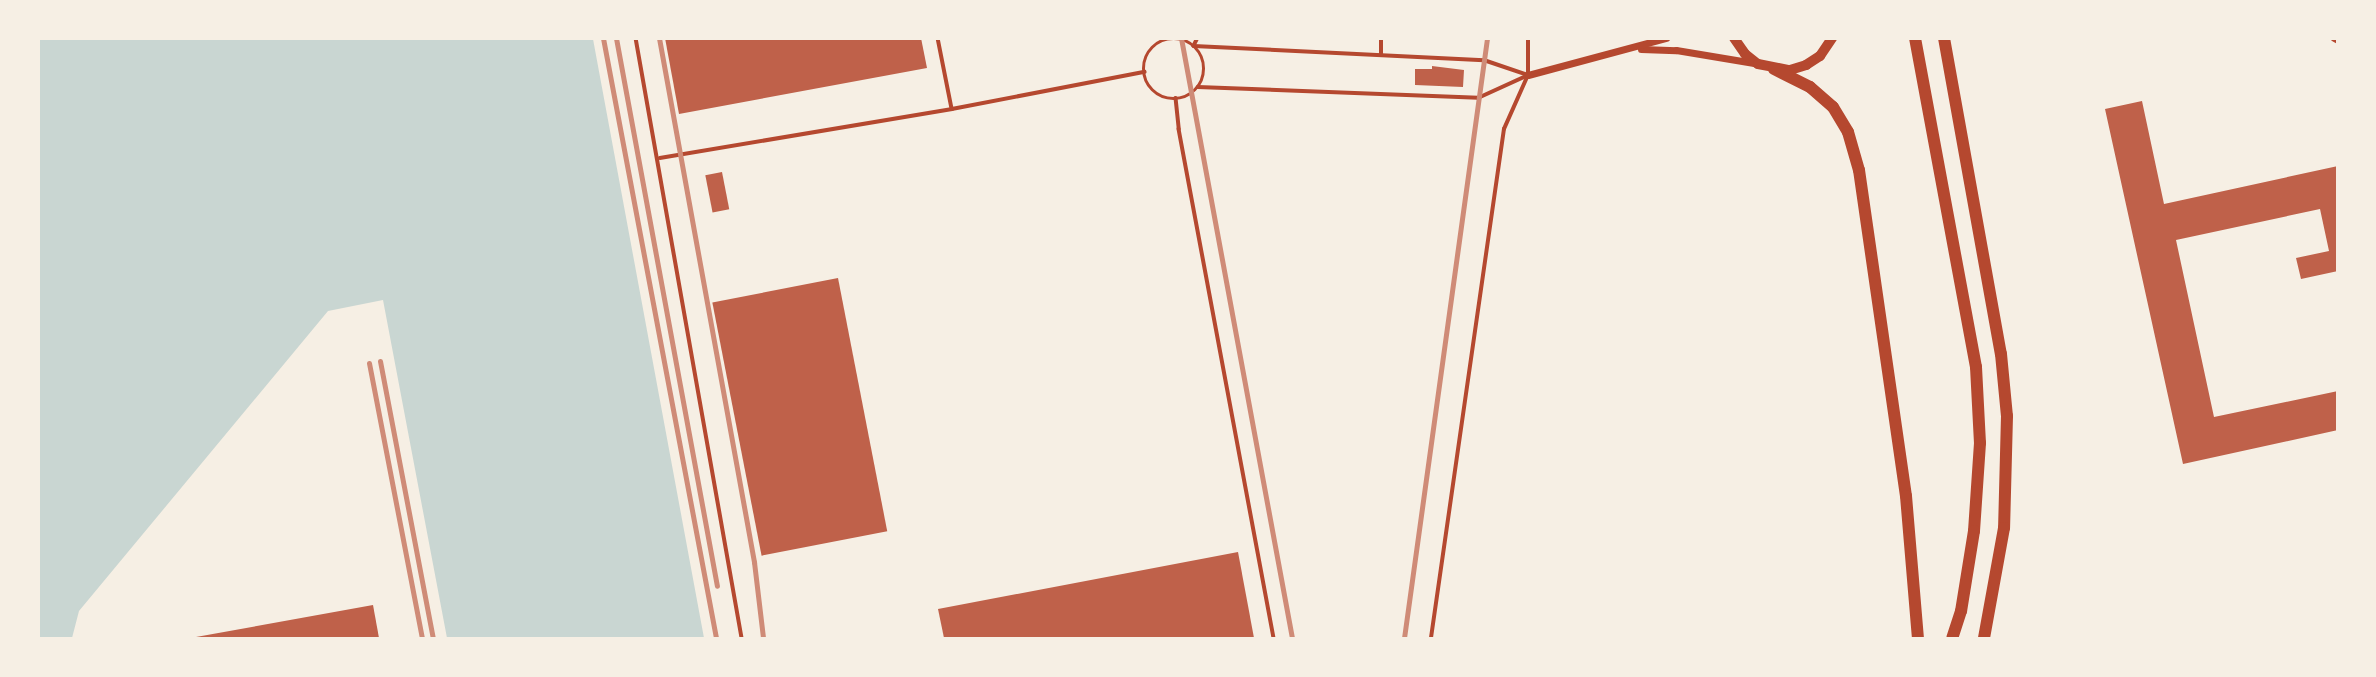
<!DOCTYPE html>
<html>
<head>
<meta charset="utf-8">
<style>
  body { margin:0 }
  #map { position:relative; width:2376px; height:677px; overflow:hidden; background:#f6efe4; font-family:"Source Sans 3",sans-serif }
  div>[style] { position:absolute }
  .water>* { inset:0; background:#c9d6d2 }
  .building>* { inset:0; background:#bf614a; transform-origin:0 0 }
  .service>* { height:3.5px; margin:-1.75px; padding:0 1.75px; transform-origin:1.75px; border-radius:1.75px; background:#b5482f }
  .service>.ring { margin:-1.75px; padding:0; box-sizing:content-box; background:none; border:3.5px solid #b5482f; border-radius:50% }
  .minor>* { height:7px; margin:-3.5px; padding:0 3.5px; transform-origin:3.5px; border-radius:3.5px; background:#b5482f }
  .tertiary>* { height:10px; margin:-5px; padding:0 5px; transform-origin:5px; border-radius:5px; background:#b5482f }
  .trunk>* { height:12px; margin:-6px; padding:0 6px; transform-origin:6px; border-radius:6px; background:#b5482f }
  .rail>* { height:5px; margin:-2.5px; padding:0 2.5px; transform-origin:2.5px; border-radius:2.5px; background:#cf8b77 }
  span { translate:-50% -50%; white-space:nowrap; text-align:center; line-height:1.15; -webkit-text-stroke:5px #f6efe4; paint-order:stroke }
  .frame { position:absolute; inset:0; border:40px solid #f6efe4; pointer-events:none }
</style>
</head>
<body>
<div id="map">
  <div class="water">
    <div style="clip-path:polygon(38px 39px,593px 39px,704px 638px,447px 638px,383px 300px,328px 311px,79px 611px,72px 638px,39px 638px)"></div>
  </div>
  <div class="building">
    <div style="clip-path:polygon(665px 38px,921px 38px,927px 68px,679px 114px)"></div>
    <div style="clip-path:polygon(1432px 66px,1464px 70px,1463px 87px,1415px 85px,1415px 69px,1432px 69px)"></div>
    <div style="clip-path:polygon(2142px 101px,2164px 204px,2338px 166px,2338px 271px,2301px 279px,2296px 258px,2329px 251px,2320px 209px,2176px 240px,2214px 417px,2338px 391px,2338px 430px,2183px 464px,2105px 109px)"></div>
    <div style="left:722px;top:172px;width:38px;height:17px;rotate:79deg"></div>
    <div style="left:838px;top:278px;width:258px;height:128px;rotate:79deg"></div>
    <div style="clip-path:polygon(1238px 552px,1254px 638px,944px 638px,938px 609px)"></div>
    <div style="clip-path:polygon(373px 605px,379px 638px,197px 638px,196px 637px)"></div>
  </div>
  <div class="service">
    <div style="left:636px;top:38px;width:609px;rotate:79.98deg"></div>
    <div style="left:938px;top:38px;width:72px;rotate:78.8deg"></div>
    <div style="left:1198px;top:38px;width:9px;rotate:117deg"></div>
    <div style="left:1194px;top:46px;width:290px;rotate:2.8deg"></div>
    <div style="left:1484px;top:60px;width:46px;rotate:18.8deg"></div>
    <div class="ring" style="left:1144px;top:39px;width:56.5px;height:56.5px"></div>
    <div style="left:1381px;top:55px;width:17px;rotate:-90deg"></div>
    <div style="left:1198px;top:87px;width:280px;rotate:2.2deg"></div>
    <div style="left:1478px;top:98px;width:53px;rotate:-24.6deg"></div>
    <div style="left:1176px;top:98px;width:31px;rotate:84deg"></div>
    <div style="left:1179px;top:129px;width:518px;rotate:79.43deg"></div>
    <div style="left:660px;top:158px;width:296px;rotate:-9.5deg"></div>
    <div style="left:952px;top:109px;width:196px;rotate:-10.9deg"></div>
    <div style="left:1431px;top:638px;width:514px;rotate:-81.84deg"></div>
    <div style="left:1504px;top:129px;width:59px;rotate:-66deg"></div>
    <div style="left:1528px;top:75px;width:37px;rotate:-90deg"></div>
  </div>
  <div class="minor">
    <div style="left:2334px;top:38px;width:4px;rotate:27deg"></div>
    <div style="left:1641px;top:49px;width:35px;rotate:2deg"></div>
    <div style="left:1676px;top:50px;width:79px;rotate:9.5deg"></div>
    <div style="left:1528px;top:75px;width:143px;rotate:-15deg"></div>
  </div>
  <div class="tertiary">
    <div style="left:1734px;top:38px;width:19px;rotate:55deg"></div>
    <div style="left:1745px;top:54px;width:16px;rotate:38deg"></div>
    <div style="left:1758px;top:64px;width:33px;rotate:11deg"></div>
    <div style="left:1790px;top:70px;width:17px;rotate:-17deg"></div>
    <div style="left:1806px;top:65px;width:17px;rotate:-33deg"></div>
    <div style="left:1820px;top:56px;width:22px;rotate:-56deg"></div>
  </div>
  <div class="trunk">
    <div style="left:1915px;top:38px;width:335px;rotate:79.5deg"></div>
    <div style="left:1976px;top:367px;width:76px;rotate:87deg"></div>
    <div style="left:1980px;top:443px;width:88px;rotate:93.9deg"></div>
    <div style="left:1974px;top:531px;width:81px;rotate:99.2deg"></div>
    <div style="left:1961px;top:611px;width:28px;rotate:108deg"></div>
    <div style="left:1944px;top:38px;width:321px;rotate:79.8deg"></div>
    <div style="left:2001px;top:354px;width:62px;rotate:84.5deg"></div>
    <div style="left:2007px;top:416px;width:112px;rotate:91.5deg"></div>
    <div style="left:2004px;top:528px;width:112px;rotate:100.3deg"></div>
    <div style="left:1774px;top:69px;width:40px;rotate:26.6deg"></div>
    <div style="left:1810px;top:87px;width:30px;rotate:41deg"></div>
    <div style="left:1833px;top:107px;width:29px;rotate:59deg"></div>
    <div style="left:1848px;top:132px;width:40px;rotate:74deg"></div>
    <div style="left:1859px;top:170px;width:329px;rotate:81.8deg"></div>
    <div style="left:1906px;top:496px;width:143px;rotate:85.2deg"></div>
  </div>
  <div class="rail">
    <div style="left:603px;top:38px;width:611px;rotate:79.33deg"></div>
    <div style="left:616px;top:38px;width:557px;rotate:79.56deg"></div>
    <div style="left:659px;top:38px;width:533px;rotate:79.72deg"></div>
    <div style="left:754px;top:562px;width:77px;rotate:83.2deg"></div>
    <div style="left:1181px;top:38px;width:610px;rotate:79.52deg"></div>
    <div style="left:380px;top:361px;width:282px;rotate:79.2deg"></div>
    <div style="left:369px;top:363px;width:280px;rotate:79.1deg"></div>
    <div style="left:1404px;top:638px;width:606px;rotate:-82.12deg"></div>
  </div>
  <div class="frame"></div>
</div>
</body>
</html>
